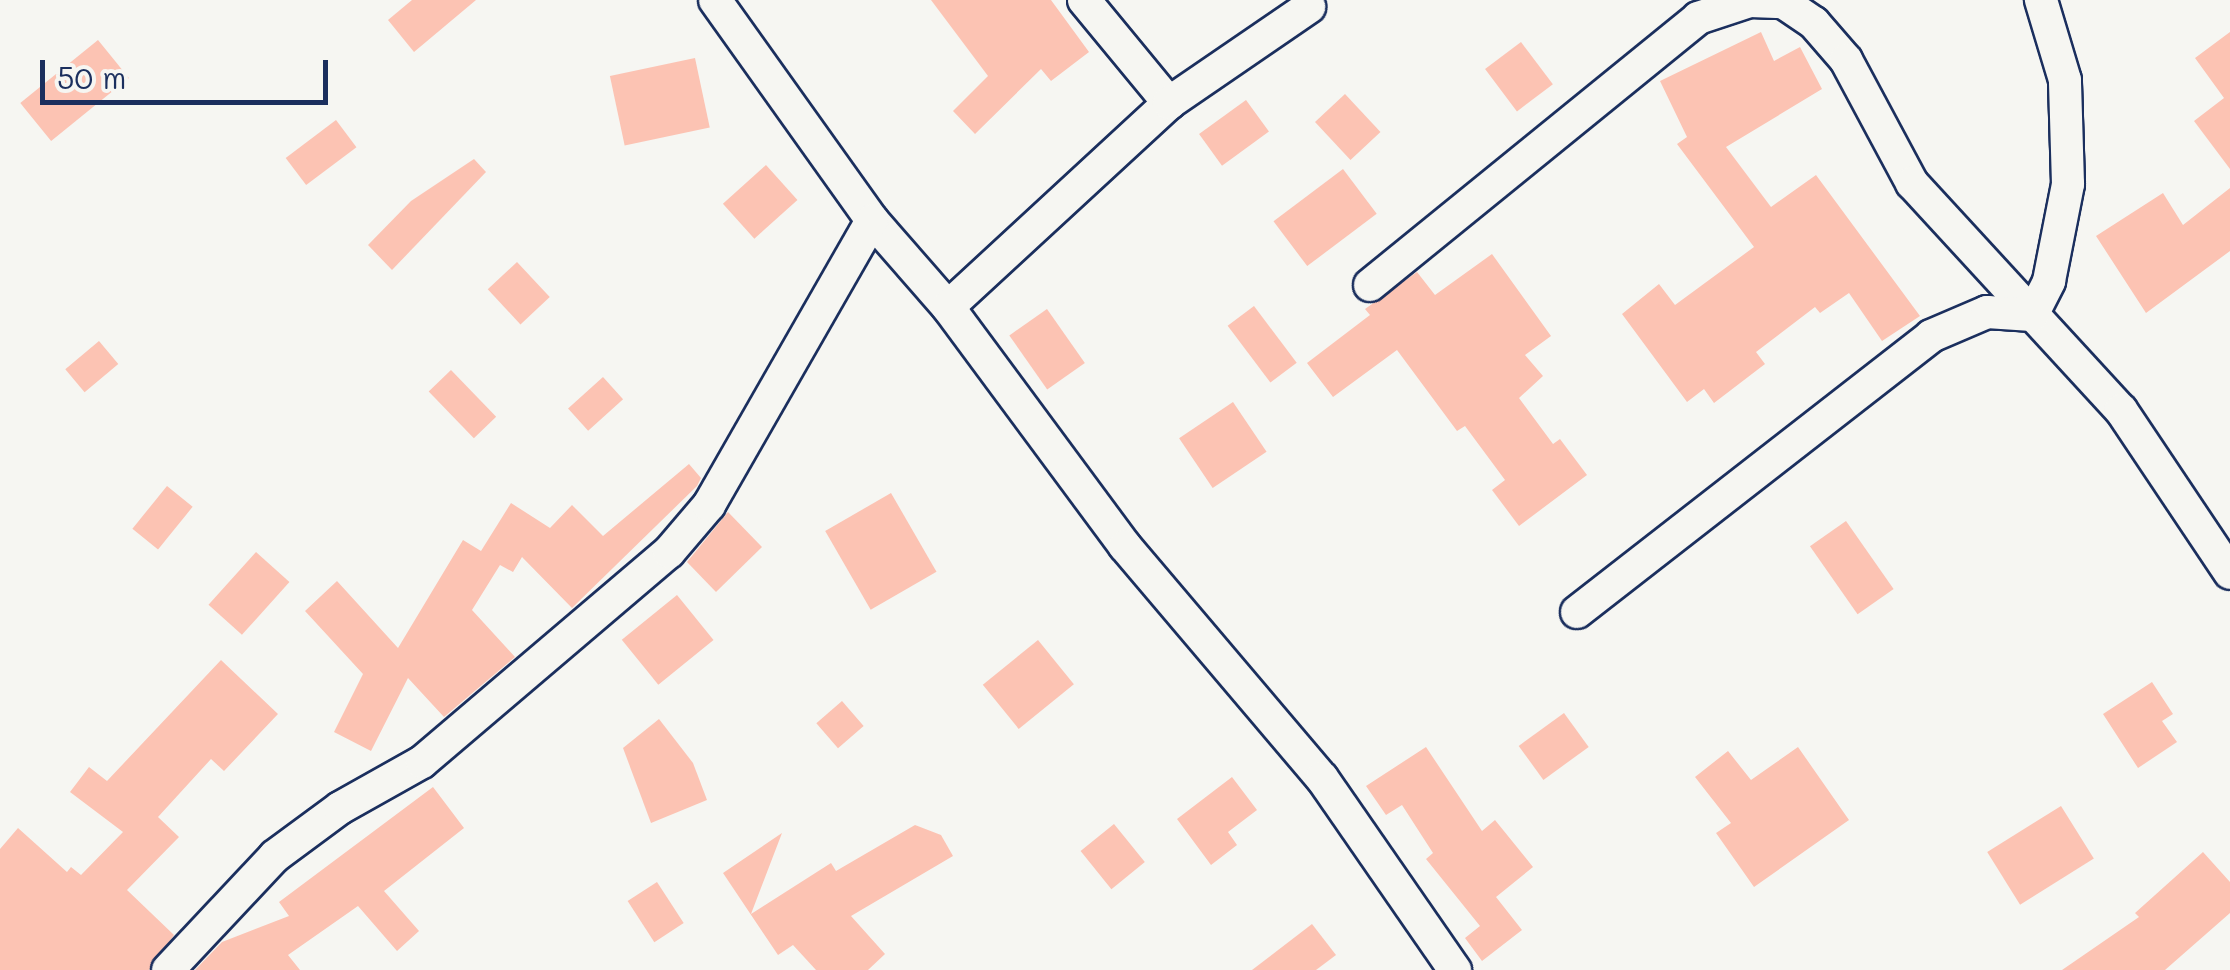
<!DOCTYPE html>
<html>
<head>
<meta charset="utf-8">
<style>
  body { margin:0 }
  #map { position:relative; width:2230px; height:970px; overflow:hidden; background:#f6f6f2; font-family:Mali,sans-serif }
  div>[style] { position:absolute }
  .building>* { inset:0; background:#fcc3b3; transform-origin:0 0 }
  .roads { filter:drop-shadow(2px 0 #1b2f5e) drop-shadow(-2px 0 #1b2f5e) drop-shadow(0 2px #1b2f5e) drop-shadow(0 -2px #1b2f5e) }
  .minor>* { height:32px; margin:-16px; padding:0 16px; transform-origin:16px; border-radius:16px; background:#f6f6f2 }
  span { translate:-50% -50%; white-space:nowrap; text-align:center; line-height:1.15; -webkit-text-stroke:10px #f6f6f2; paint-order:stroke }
  .scale { position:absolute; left:40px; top:60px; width:288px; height:45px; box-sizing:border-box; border:5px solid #1b2f5e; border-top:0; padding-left:12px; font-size:30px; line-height:35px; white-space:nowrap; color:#1b2f5e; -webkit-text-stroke:8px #f6f6f2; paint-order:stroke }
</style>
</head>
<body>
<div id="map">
  <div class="building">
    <div style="clip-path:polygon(412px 0,476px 0,414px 52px,388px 20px)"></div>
    <div style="clip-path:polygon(931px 0,1051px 0,1089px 52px,1051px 81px,1041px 69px,975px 134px,953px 111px,988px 76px)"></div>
    <div style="clip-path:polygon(1761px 32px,1774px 61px,1800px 47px,1822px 89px,1726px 147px,1771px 207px,1816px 175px,1920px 316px,1882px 341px,1849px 293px,1820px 313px,1815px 307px,1756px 352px,1765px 364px,1714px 403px,1704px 389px,1687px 402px,1622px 314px,1659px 284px,1675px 305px,1754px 247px,1677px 144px,1687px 137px,1660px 81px)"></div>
    <div style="clip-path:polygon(2230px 32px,2230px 169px,2194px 121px,2224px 98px,2195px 58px)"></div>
    <div style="left:98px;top:40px;width:49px;height:100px;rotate:51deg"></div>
    <div style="left:1521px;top:42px;width:53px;height:45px;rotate:53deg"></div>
    <div style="left:695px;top:58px;width:71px;height:87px;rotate:78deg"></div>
    <div style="left:1345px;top:94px;width:52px;height:41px;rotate:47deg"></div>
    <div style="left:1246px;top:100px;width:39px;height:58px;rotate:54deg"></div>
    <div style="left:336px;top:120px;width:34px;height:63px;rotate:53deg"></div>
    <div style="clip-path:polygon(474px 159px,486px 172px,392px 270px,368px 245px,411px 201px)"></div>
    <div style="left:766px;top:165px;width:47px;height:58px;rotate:48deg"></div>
    <div style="left:1343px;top:169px;width:56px;height:87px;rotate:53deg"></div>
    <div style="clip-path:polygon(2230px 188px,2230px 251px,2146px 313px,2096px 236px,2163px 193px,2183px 225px)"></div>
    <div style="clip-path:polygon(1492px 254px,1551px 336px,1525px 355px,1543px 376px,1519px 398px,1553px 444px,1560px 439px,1587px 475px,1519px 526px,1492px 490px,1505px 480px,1465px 426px,1457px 431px,1397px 350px,1333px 397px,1307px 363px,1370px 315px,1365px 309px,1417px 272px,1435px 295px)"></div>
    <div style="left:517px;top:262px;width:48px;height:40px;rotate:47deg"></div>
    <div style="left:1254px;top:306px;width:71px;height:33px;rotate:53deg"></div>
    <div style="left:1047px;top:309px;width:66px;height:46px;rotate:55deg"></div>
    <div style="left:99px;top:341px;width:30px;height:44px;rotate:50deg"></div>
    <div style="left:451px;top:370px;width:65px;height:31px;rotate:46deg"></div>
    <div style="left:603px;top:377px;width:30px;height:47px;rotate:48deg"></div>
    <div style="left:1233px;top:402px;width:60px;height:65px;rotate:56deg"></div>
    <div style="clip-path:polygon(689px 464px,701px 478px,697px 486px,572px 608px,522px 557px,513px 572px,500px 565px,472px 610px,515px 657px,444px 717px,408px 678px,371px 751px,334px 732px,363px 674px,305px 611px,337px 581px,398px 648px,463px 540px,481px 551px,511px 503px,550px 528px,572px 505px,603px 536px)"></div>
    <div style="left:167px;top:486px;width:33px;height:55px;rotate:39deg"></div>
    <div style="left:891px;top:493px;width:91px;height:76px;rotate:60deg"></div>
    <div style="clip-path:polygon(728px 512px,762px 547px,716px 592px,687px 562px)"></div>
    <div style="left:1846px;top:521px;width:83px;height:44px;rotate:55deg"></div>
    <div style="left:256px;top:552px;width:45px;height:71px;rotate:42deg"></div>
    <div style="left:677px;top:595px;width:58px;height:71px;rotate:51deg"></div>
    <div style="left:1038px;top:640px;width:57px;height:71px;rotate:51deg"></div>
    <div style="clip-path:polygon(221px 660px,278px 714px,224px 771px,211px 759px,158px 817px,179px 837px,127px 890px,174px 935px,149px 970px,0 970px,0 849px,18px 828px,67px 872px,71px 867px,81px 875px,123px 832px,70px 792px,89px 767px,107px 781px)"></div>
    <div style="clip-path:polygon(2152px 682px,2173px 714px,2162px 721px,2177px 742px,2138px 768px,2103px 714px)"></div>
    <div style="left:842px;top:701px;width:33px;height:34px;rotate:49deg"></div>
    <div style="left:1564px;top:713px;width:42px;height:56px;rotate:54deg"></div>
    <div style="clip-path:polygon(659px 719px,693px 763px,707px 800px,651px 823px,623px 748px)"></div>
    <div style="clip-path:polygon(1426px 747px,1482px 831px,1495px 820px,1533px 867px,1496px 897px,1522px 930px,1482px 961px,1465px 938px,1480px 926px,1426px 859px,1433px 853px,1402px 805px,1386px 815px,1366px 786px)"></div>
    <div style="clip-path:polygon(1798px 747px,1849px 820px,1754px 887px,1716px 833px,1731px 823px,1695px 777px,1728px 751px,1751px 780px)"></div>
    <div style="clip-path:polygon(1232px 777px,1257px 810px,1228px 832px,1237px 845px,1211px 865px,1177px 819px)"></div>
    <div style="clip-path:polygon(433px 787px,464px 828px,384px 891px,419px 931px,397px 951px,358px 906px,288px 955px,300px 970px,195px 970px,222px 942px,289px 916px,279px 902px)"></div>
    <div style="left:2061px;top:806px;width:62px;height:87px;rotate:58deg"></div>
    <div style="left:1114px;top:824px;width:49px;height:43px;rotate:51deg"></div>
    <div style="clip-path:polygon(915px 825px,941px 835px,953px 856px,851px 916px,885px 954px,868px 970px,816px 970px,793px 945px,778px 955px,723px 873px,782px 833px,751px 914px,831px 863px,836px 871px)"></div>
    <div style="clip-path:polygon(2203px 852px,2230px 882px,2230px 913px,2165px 970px,2062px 970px,2139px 917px,2135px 913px)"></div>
    <div style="left:657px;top:882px;width:49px;height:35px;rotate:57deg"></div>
    <div style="clip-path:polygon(1312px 924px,1336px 955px,1316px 970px,1252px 970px)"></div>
  </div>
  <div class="roads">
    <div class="minor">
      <div style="left:715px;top:0;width:270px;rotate:54.5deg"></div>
      <div style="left:872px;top:220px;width:116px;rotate:48.9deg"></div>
      <div style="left:948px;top:307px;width:297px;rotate:53.5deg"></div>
      <div style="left:1125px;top:546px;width:304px;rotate:49.7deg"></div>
      <div style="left:1322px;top:778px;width:234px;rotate:55.3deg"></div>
      <div style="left:1084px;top:0;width:134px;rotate:50.5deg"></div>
      <div style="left:1370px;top:285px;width:423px;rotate:-39.1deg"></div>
      <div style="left:1698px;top:18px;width:55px;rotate:-18.1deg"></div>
      <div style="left:1750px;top:1px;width:33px;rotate:2deg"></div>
      <div style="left:1783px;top:2px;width:37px;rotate:34deg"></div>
      <div style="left:1814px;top:23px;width:49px;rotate:49.1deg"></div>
      <div style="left:1846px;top:60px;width:140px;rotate:61.8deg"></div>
      <div style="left:1912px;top:183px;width:309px;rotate:47.4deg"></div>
      <div style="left:2121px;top:410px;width:196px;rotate:56.2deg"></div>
      <div style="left:948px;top:307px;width:301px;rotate:-42.7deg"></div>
      <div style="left:1169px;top:103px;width:170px;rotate:-34.4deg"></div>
      <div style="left:1577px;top:612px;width:449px;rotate:-37.9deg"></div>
      <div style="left:1931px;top:336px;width:61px;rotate:-23.2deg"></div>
      <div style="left:1987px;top:312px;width:45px;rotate:3.8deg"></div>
      <div style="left:2032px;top:315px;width:38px;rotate:-63deg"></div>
      <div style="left:2049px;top:281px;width:99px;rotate:-78.9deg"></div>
      <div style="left:2068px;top:184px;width:104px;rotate:-91.7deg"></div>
      <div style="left:2065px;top:80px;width:84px;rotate:-106.7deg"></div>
      <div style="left:168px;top:970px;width:156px;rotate:-46.8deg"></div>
      <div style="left:275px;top:856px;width:81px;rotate:-36.4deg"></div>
      <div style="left:340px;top:808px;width:94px;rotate:-29.3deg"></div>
      <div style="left:422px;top:762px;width:324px;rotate:-40.4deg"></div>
      <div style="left:669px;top:552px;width:62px;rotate:-49.6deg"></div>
      <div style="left:709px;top:505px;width:328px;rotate:-60.2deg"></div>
    </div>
  </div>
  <div class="scale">50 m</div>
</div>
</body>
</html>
